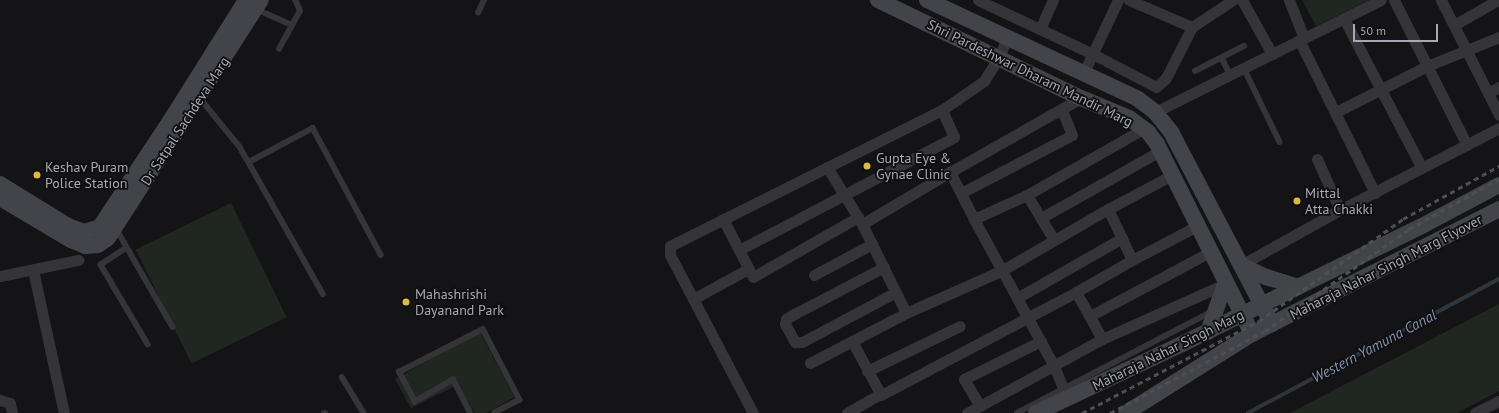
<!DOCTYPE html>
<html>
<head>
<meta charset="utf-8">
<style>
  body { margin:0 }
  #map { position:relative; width:1499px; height:413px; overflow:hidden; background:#141315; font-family:"PT Sans",sans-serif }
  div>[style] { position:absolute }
  .green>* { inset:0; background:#202721; transform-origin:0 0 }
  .stream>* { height:3.5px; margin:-1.75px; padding:0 1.75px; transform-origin:1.75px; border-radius:1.75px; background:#2e353c }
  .lane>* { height:5.5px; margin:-2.75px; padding:0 2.75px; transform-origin:2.75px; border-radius:2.75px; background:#353539 }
  .street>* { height:11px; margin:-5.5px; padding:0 5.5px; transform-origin:5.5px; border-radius:5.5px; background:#353539 }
  .secondary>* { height:16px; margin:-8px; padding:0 8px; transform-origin:8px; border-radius:8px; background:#434449 }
  .rail>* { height:3px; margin-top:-1.5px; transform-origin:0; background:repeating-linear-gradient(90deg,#4e4f54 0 5px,transparent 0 9px) }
  .dots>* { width:11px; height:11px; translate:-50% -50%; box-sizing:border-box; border:2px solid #0f0e10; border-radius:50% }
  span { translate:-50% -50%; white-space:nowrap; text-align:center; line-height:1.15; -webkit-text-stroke:3.5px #0f0e10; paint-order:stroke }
  .street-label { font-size:14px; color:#a7a9b4 }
  .poi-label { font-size:14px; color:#a7a9b4 }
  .left { translate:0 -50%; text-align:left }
  .water-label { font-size:15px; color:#8193ab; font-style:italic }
  .scale { position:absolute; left:1353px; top:24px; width:85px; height:18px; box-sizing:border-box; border:2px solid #a7a9b4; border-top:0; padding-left:5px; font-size:12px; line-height:14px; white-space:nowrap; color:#a7a9b4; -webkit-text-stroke:3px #0f0e10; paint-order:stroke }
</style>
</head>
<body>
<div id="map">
  <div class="green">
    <div style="clip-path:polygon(1302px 0,1369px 0,1316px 26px)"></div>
    <div style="left:231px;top:203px;width:127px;height:106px;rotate:64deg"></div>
    <div style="clip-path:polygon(1499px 304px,1499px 391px,1457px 413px,1290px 413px)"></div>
    <div style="clip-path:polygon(480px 332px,514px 397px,486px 413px,475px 413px,457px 385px,411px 408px,395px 379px)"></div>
  </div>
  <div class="stream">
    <div style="left:1248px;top:413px;width:285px;rotate:-28.1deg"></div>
  </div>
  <div class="lane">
    <div style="left:256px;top:9px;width:39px;rotate:24deg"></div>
    <div style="left:478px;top:13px;width:14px;rotate:-65deg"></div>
    <div style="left:279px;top:49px;width:43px;rotate:-61.1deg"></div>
    <div style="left:300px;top:11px;width:12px;rotate:-114deg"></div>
    <div style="left:1222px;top:58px;width:18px;rotate:63deg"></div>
    <div style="left:1244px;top:68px;width:82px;rotate:64.1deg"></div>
    <div style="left:1195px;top:71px;width:55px;rotate:-27deg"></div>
    <div style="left:200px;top:98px;width:63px;rotate:50.8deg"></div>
    <div style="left:240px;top:147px;width:169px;rotate:60.5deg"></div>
    <div style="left:249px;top:162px;width:72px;rotate:-28deg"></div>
    <div style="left:313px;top:128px;width:144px;rotate:61.8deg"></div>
    <div style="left:116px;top:228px;width:114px;rotate:60.1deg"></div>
    <div style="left:127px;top:248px;width:31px;rotate:147deg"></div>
    <div style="left:101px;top:265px;width:92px;rotate:59.3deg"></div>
    <div style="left:342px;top:377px;width:42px;rotate:58.6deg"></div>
    <div style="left:324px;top:413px;width:1px"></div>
    <div style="left:470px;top:413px;width:37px;rotate:-117deg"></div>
    <div style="left:453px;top:380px;width:44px;rotate:149.9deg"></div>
    <div style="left:415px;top:402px;width:34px;rotate:-118deg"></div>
    <div style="left:399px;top:372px;width:94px;rotate:-27.1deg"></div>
    <div style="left:483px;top:329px;width:80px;rotate:62.5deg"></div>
    <div style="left:520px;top:400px;width:28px;rotate:153deg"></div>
    <div style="left:1017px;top:413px;width:219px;rotate:-27.5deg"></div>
  </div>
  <div class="street">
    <div style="left:978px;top:0;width:127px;rotate:25.2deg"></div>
    <div style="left:1093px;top:54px;width:71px;rotate:27.6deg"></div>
    <div style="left:1156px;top:87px;width:13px;rotate:-42deg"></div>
    <div style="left:1166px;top:78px;width:57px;rotate:-63deg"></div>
    <div style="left:1192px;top:27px;width:49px;rotate:-33.4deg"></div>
    <div style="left:1129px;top:0;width:69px;rotate:23.2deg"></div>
    <div style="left:1242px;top:0;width:62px;rotate:60.9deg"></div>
    <div style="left:1289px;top:0;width:41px;rotate:68.5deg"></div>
    <div style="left:1394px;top:0;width:162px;rotate:63.3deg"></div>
    <div style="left:1441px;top:0;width:129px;rotate:63.2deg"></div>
    <div style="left:1344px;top:19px;width:168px;rotate:62.4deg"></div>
    <div style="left:1454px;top:25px;width:51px;rotate:-29.6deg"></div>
    <div style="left:1040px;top:29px;width:32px;rotate:-66deg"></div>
    <div style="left:1299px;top:40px;width:171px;rotate:63.6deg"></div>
    <div style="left:1083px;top:74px;width:82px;rotate:-64.7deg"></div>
    <div style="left:1488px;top:93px;width:13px;rotate:-29deg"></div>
    <div style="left:1155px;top:112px;width:252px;rotate:-26.4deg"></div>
    <div style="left:1336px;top:112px;width:102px;rotate:-26.8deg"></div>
    <div style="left:1427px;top:66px;width:78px;rotate:-21.9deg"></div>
    <div style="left:1317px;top:159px;width:56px;rotate:65.7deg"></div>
    <div style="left:827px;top:167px;width:65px;rotate:58.3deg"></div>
    <div style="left:950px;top:172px;width:150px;rotate:-29.5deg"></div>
    <div style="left:1172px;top:175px;width:72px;rotate:152deg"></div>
    <div style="left:1108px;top:209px;width:56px;rotate:64.8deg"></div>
    <div style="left:1132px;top:260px;width:73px;rotate:-27.6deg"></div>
    <div style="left:961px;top:193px;width:125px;rotate:-27.6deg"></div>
    <div style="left:1072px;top:135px;width:27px;rotate:-112deg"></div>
    <div style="left:1027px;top:195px;width:52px;rotate:59deg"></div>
    <div style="left:1041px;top:218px;width:137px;rotate:-29.4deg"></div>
    <div style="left:723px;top:219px;width:65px;rotate:62.7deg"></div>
    <div style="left:753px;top:277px;width:121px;rotate:-29.7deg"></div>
    <div style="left:974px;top:219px;width:53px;rotate:-117.1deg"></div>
    <div style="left:950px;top:172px;width:102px;rotate:149.4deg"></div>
    <div style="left:862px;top:224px;width:99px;rotate:63.7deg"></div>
    <div style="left:906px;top:313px;width:104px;rotate:-23.9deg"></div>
    <div style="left:1001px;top:271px;width:124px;rotate:-30.1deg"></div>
    <div style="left:739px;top:250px;width:243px;rotate:-27.7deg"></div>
    <div style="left:954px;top:137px;width:30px;rotate:-114deg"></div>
    <div style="left:1241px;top:265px;width:113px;rotate:-29.1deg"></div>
    <div style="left:1340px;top:210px;width:179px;rotate:-27.3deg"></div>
    <div style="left:884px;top:267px;width:102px;rotate:152.4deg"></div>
    <div style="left:794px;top:314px;width:9px;rotate:148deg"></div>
    <div style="left:786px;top:319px;width:5px;rotate:101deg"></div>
    <div style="left:785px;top:324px;width:21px;rotate:61deg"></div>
    <div style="left:795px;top:342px;width:7px"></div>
    <div style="left:802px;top:342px;width:106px;rotate:-28deg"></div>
    <div style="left:33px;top:270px;width:146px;rotate:77.8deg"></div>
    <div style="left:814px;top:275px;width:66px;rotate:-28.1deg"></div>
    <div style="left:0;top:276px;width:80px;rotate:-11.6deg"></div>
    <div style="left:1076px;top:292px;width:64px;rotate:-29.7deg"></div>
    <div style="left:1017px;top:298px;width:121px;rotate:-29.7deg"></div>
    <div style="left:693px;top:299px;width:63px;rotate:-28.6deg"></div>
    <div style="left:1090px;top:316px;width:136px;rotate:-28.1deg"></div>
    <div style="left:852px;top:341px;width:61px;rotate:61.8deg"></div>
    <div style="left:881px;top:395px;width:221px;rotate:-27.8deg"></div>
    <div style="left:1076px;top:292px;width:54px;rotate:61deg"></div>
    <div style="left:810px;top:363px;width:108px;rotate:-27.5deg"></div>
    <div style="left:867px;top:371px;width:103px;rotate:-25.8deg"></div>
    <div style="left:1067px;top:398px;width:35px;rotate:-112deg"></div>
    <div style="left:1054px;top:366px;width:167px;rotate:-118.6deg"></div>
    <div style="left:974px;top:219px;width:58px;rotate:-24.4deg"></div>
    <div style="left:1027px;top:195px;width:133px;rotate:-29.6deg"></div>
    <div style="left:0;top:400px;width:10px;rotate:17deg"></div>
    <div style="left:10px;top:403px;width:10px;rotate:79deg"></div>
    <div style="left:980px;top:406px;width:31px;rotate:-121deg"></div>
    <div style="left:964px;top:379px;width:86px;rotate:-26.3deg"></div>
    <div style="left:753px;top:413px;width:178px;rotate:-117.7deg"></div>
    <div style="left:670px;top:255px;width:9px;rotate:-90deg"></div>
    <div style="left:670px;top:246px;width:304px;rotate:-26.6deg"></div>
    <div style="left:942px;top:110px;width:51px;rotate:-34.6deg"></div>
    <div style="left:984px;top:81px;width:28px;rotate:-58deg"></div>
    <div style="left:999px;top:57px;width:21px;rotate:-67deg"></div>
    <div style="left:847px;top:413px;width:38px;rotate:-30deg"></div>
    <div style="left:967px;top:413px;width:154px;rotate:-28.7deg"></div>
    <div style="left:1102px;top:339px;width:135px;rotate:-24.1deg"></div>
    <div style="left:1475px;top:413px;width:27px;rotate:-27deg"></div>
  </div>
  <div class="secondary">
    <div style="left:878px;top:0;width:225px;rotate:25.8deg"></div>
    <div style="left:1081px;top:98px;width:52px;rotate:22.6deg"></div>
    <div style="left:1129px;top:118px;width:24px;rotate:36deg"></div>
    <div style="left:1148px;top:132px;width:15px;rotate:53deg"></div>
    <div style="left:1157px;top:144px;width:212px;rotate:63.4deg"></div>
    <div style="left:927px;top:0;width:233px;rotate:25.1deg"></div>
    <div style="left:1138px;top:99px;width:21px;rotate:37deg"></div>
    <div style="left:1155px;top:112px;width:26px;rotate:51deg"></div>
    <div style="left:1171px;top:132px;width:217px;rotate:62.3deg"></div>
    <div style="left:0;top:184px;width:80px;rotate:31.7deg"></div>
    <div style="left:68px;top:226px;width:17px;rotate:21deg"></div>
    <div style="left:84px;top:232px;width:17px;rotate:-17deg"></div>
    <div style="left:100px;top:227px;width:134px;rotate:-56.5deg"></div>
    <div style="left:174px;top:115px;width:136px;rotate:-57.9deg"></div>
    <div style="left:0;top:198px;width:82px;rotate:30.6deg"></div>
    <div style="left:71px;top:240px;width:16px;rotate:22deg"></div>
    <div style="left:86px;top:246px;width:12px;rotate:-5deg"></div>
    <div style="left:98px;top:245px;width:12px;rotate:-35deg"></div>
    <div style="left:108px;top:238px;width:283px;rotate:-57.3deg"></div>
    <div style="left:1241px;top:265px;width:28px;rotate:26deg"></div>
    <div style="left:1266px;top:277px;width:34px;rotate:17deg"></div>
    <div style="left:1208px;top:332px;width:51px;rotate:-70.5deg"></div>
    <div style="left:1036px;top:413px;width:161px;rotate:-25.3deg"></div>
    <div style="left:1182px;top:344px;width:265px;rotate:-26.2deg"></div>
    <div style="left:1420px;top:227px;width:89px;rotate:-28deg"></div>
    <div style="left:1126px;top:413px;width:149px;rotate:-32.1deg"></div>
    <div style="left:1252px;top:334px;width:277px;rotate:-26.8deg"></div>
  </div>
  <div class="rail">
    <div style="left:1082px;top:413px;width:199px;rotate:-27.5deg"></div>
    <div style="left:1259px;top:321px;width:176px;rotate:-35.3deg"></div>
    <div style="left:1403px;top:219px;width:110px;rotate:-28.9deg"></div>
    <div style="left:1110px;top:413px;width:175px;rotate:-27.9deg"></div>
    <div style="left:1265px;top:331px;width:176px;rotate:-35.3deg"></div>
    <div style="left:1409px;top:229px;width:103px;rotate:-29.1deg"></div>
  </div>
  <div class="dots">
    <div style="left:867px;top:166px;background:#ddb943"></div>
    <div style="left:37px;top:175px;background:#ddb943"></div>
    <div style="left:1297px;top:201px;background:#ddb943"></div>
    <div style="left:406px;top:302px;background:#ddb943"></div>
  </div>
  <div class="street-label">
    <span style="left:1030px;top:73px;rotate:26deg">Shri Pardeshwar Dharam Mandir Marg</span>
    <span style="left:185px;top:121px;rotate:-57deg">Dr Satpal Sachdeva Marg</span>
    <span style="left:1386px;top:267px;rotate:-27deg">Maharaja Nahar Singh Marg Flyover</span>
    <span style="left:1168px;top:350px;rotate:-26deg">Maharaja Nahar Singh Marg</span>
  </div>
  <div class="poi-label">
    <span class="left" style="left:876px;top:166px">Gupta Eye &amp;<br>Gynae Clinic</span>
    <span class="left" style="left:45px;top:175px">Keshav Puram<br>Police Station</span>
    <span class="left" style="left:1305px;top:201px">Mittal<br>Atta Chakki</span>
    <span class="left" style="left:415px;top:302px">Mahashrishi<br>Dayanand Park</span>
  </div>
  <div class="water-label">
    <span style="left:1374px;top:346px;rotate:-28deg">Western Yamuna Canal</span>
  </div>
  <div class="scale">50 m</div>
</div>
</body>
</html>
